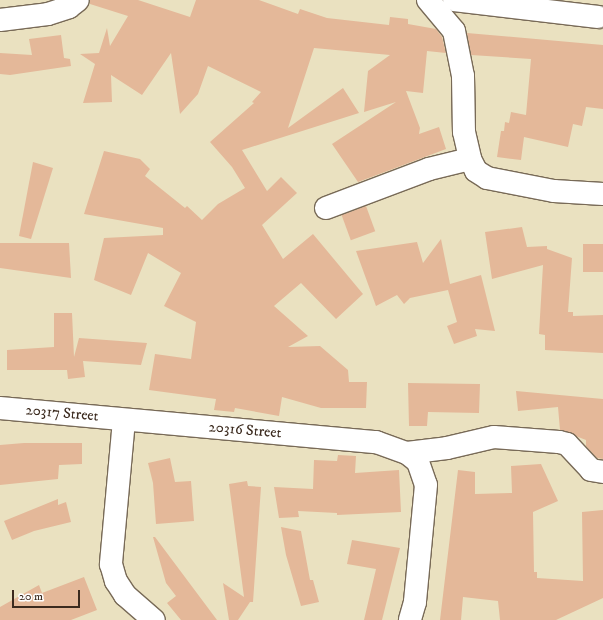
<!DOCTYPE html>
<html>
<head>
<meta charset="utf-8">
<style>
  body { margin:0 }
  #map { position:relative; width:603px; height:620px; overflow:hidden; background:#eae1c0; font-family:"IM FELL DW Pica",serif }
  div>[style] { position:absolute }
  .building>* { inset:0; background:#e4b899; transform-origin:0 0 }
  .roads { filter:drop-shadow(1px 0 #786a57) drop-shadow(-1px 0 #786a57) drop-shadow(0 1px #786a57) drop-shadow(0 -1px #786a57) }
  .minor>* { height:22px; margin:-11px; padding:0 11px; transform-origin:11px; border-radius:11px; background:#fff }
  span { translate:-50% -50%; white-space:nowrap; text-align:center; line-height:1.15; -webkit-text-stroke:3px #fff; paint-order:stroke }
  .street-label { font-size:15px; color:#3b2a1e }
  .scale { position:absolute; left:12px; top:590px; width:68px; height:18px; box-sizing:border-box; border:2px solid #3b2a1e; border-top:0; padding-left:5px; font-size:12px; line-height:14px; white-space:nowrap; color:#3b2a1e; -webkit-text-stroke:3px #fff; paint-order:stroke }
</style>
</head>
<body>
<div id="map">
  <div class="building">
    <div style="clip-path:polygon(90px 0,138px 0,190px 17px,196px 0,259px 0,298px 14px,300px 9px,327px 18px,389px 25px,390px 17px,408px 19px,408px 24px,436px 29px,442px 37px,446px 53px,427px 51px,423px 93px,406px 91px,420px 128px,419px 134px,439px 127px,446px 149px,358px 182px,332px 144px,396px 102px,364px 112px,368px 71px,390px 55px,314px 48px,288px 128px,343px 88px,359px 113px,242px 150px,267px 191px,281px 177px,297px 193px,262px 225px,283px 259px,313px 234px,363px 294px,336px 319px,301px 283px,274px 306px,308px 336px,288px 347px,320px 346px,348px 370px,349px 382px,367px 382px,366px 408px,321px 408px,282px 397px,279px 416px,235px 408px,234px 412px,214px 410px,216px 399px,149px 390px,155px 354px,191px 359px,196px 322px,164px 306px,181px 273px,148px 253px,131px 295px,94px 280px,104px 238px,163px 235px,163px 228px,84px 214px,104px 151px,140px 159px,150px 169px,145px 176px,185px 208px,187px 206px,202px 220px,218px 204px,245px 188px,232px 167px,210px 142px,254px 103px,252px 102px,261px 92px,208px 66px,198px 94px,180px 114px,171px 53px,142px 95px,111px 75px,112px 102px,83px 103px,95px 64px,80px 54px,99px 53px,107px 28px,110px 46px,128px 16px,90px 4px)"></div>
    <div style="clip-path:polygon(467px 33px,603px 45px,603px 109px,586px 107px,582px 126px,573px 124px,568px 147px,524px 137px,521px 160px,497px 157px,501px 131px,504px 131px,505px 122px,509px 123px,511px 112px,526px 115px,531px 59px,471px 55px)"></div>
    <div style="clip-path:polygon(61px 35px,64px 58px,70px 59px,71px 66px,10px 75px,0 74px,0 53px,32px 55px,29px 39px)"></div>
    <div style="clip-path:polygon(33px 162px,53px 168px,31px 239px,19px 236px)"></div>
    <div style="left:366px;top:206px;width:27px;height:26px;rotate:70deg"></div>
    <div style="clip-path:polygon(522px 227px,527px 247px,547px 246px,547px 249px,572px 258px,568px 312px,573px 312px,573px 316px,603px 315px,603px 353px,545px 350px,545px 335px,539px 334px,543px 265px,492px 279px,485px 232px)"></div>
    <div style="clip-path:polygon(441px 239px,450px 284px,481px 275px,495px 331px,475px 329px,477px 336px,454px 344px,447px 326px,457px 322px,448px 290px,410px 298px,404px 304px,397px 295px,376px 306px,356px 251px,417px 242px,423px 263px)"></div>
    <div style="clip-path:polygon(0 243px,69px 243px,71px 278px,0 268px)"></div>
    <div style="left:603px;top:244px;width:28px;height:20px;rotate:90deg"></div>
    <div style="clip-path:polygon(54px 313px,72px 313px,74px 357px,79px 338px,147px 343px,141px 365px,83px 361px,85px 377px,68px 379px,67px 370px,7px 370px,7px 350px,54px 347px)"></div>
    <div style="clip-path:polygon(408px 383px,480px 384px,479px 413px,428px 412px,427px 426px,409px 426px)"></div>
    <div style="clip-path:polygon(516px 391px,603px 399px,603px 459px,597px 458px,586px 446px,586px 440px,560px 430px,558px 407px,518px 411px)"></div>
    <div style="clip-path:polygon(24px 443px,82px 443px,82px 464px,59px 465px,58px 479px,0 485px,0 445px)"></div>
    <div style="clip-path:polygon(338px 455px,356px 456px,355px 473px,399px 470px,401px 512px,337px 515px,337px 513px,298px 511px,299px 517px,279px 518px,274px 487px,313px 489px,314px 460px,337px 461px)"></div>
    <div style="clip-path:polygon(170px 458px,175px 482px,191px 481px,194px 521px,156px 524px,153px 483px,148px 463px)"></div>
    <div style="clip-path:polygon(541px 464px,558px 501px,533px 512px,534px 572px,537px 572px,537px 578px,583px 581px,582px 512px,603px 510px,603px 598px,556px 620px,500px 620px,498px 601px,463px 597px,461px 620px,440px 620px,458px 470px,475px 472px,475px 494px,512px 493px,511px 466px)"></div>
    <div style="clip-path:polygon(247px 481px,248px 486px,261px 487px,253px 602px,250px 602px,238px 620px,229px 620px,223px 583px,244px 597px,229px 484px)"></div>
    <div style="clip-path:polygon(58px 499px,58px 505px,66px 502px,71px 522px,34px 531px,12px 540px,4px 521px)"></div>
    <div style="clip-path:polygon(281px 527px,301px 531px,310px 580px,313px 580px,319px 602px,301px 606px,286px 555px)"></div>
    <div style="clip-path:polygon(153px 537px,155px 537px,217px 620px,181px 620px,167px 603px,176px 596px,166px 583px)"></div>
    <div style="clip-path:polygon(352px 540px,400px 548px,382px 620px,364px 620px,376px 569px,347px 564px)"></div>
    <div style="clip-path:polygon(84px 577px,97px 610px,71px 620px,0 620px,0 607px,39px 585px,42px 593px)"></div>
  </div>
  <div class="roads">
    <div class="minor">
      <div style="left:428px;top:0;width:40px;rotate:50deg"></div>
      <div style="left:454px;top:31px;width:46px;rotate:78.7deg"></div>
      <div style="left:463px;top:76px;width:56px;rotate:89deg"></div>
      <div style="left:464px;top:132px;width:28px;rotate:77deg"></div>
      <div style="left:470px;top:159px;width:13px;rotate:63deg"></div>
      <div style="left:476px;top:171px;width:13px;rotate:32deg"></div>
      <div style="left:487px;top:178px;width:68px;rotate:11deg"></div>
      <div style="left:554px;top:191px;width:49px;rotate:3.5deg"></div>
      <div style="left:454px;top:0;width:145px;rotate:6.7deg"></div>
      <div style="left:0;top:20px;width:48px;rotate:-7.1deg"></div>
      <div style="left:48px;top:14px;width:22px;rotate:-18deg"></div>
      <div style="left:69px;top:7px;width:11px;rotate:-38deg"></div>
      <div style="left:326px;top:208px;width:110px;rotate:-20.7deg"></div>
      <div style="left:429px;top:169px;width:42px;rotate:-13.7deg"></div>
      <div style="left:0;top:408px;width:378px;rotate:5.2deg"></div>
      <div style="left:376px;top:442px;width:33px;rotate:20deg"></div>
      <div style="left:407px;top:453px;width:14px;rotate:39deg"></div>
      <div style="left:418px;top:462px;width:24px;rotate:71deg"></div>
      <div style="left:426px;top:485px;width:118px;rotate:95.4deg"></div>
      <div style="left:415px;top:602px;width:19px;rotate:106deg"></div>
      <div style="left:124px;top:420px;width:145px;rotate:95.2deg"></div>
      <div style="left:111px;top:564px;width:18px;rotate:74deg"></div>
      <div style="left:116px;top:581px;width:17px;rotate:57deg"></div>
      <div style="left:125px;top:595px;width:38px;rotate:41deg"></div>
      <div style="left:407px;top:453px;width:40px;rotate:-7.1deg"></div>
      <div style="left:447px;top:448px;width:48px;rotate:-13.2deg"></div>
      <div style="left:494px;top:437px;width:65px;rotate:4.4deg"></div>
      <div style="left:559px;top:442px;width:8px;rotate:14deg"></div>
      <div style="left:567px;top:444px;width:35px;rotate:47deg"></div>
      <div style="left:591px;top:470px;width:12px;rotate:9deg"></div>
    </div>
  </div>
  <div class="street-label">
    <span style="left:62px;top:413px;rotate:5deg">20317 Street</span>
    <span style="left:245px;top:430px;rotate:5deg">20316 Street</span>
  </div>
  <div class="scale">20 m</div>
</div>
</body>
</html>
